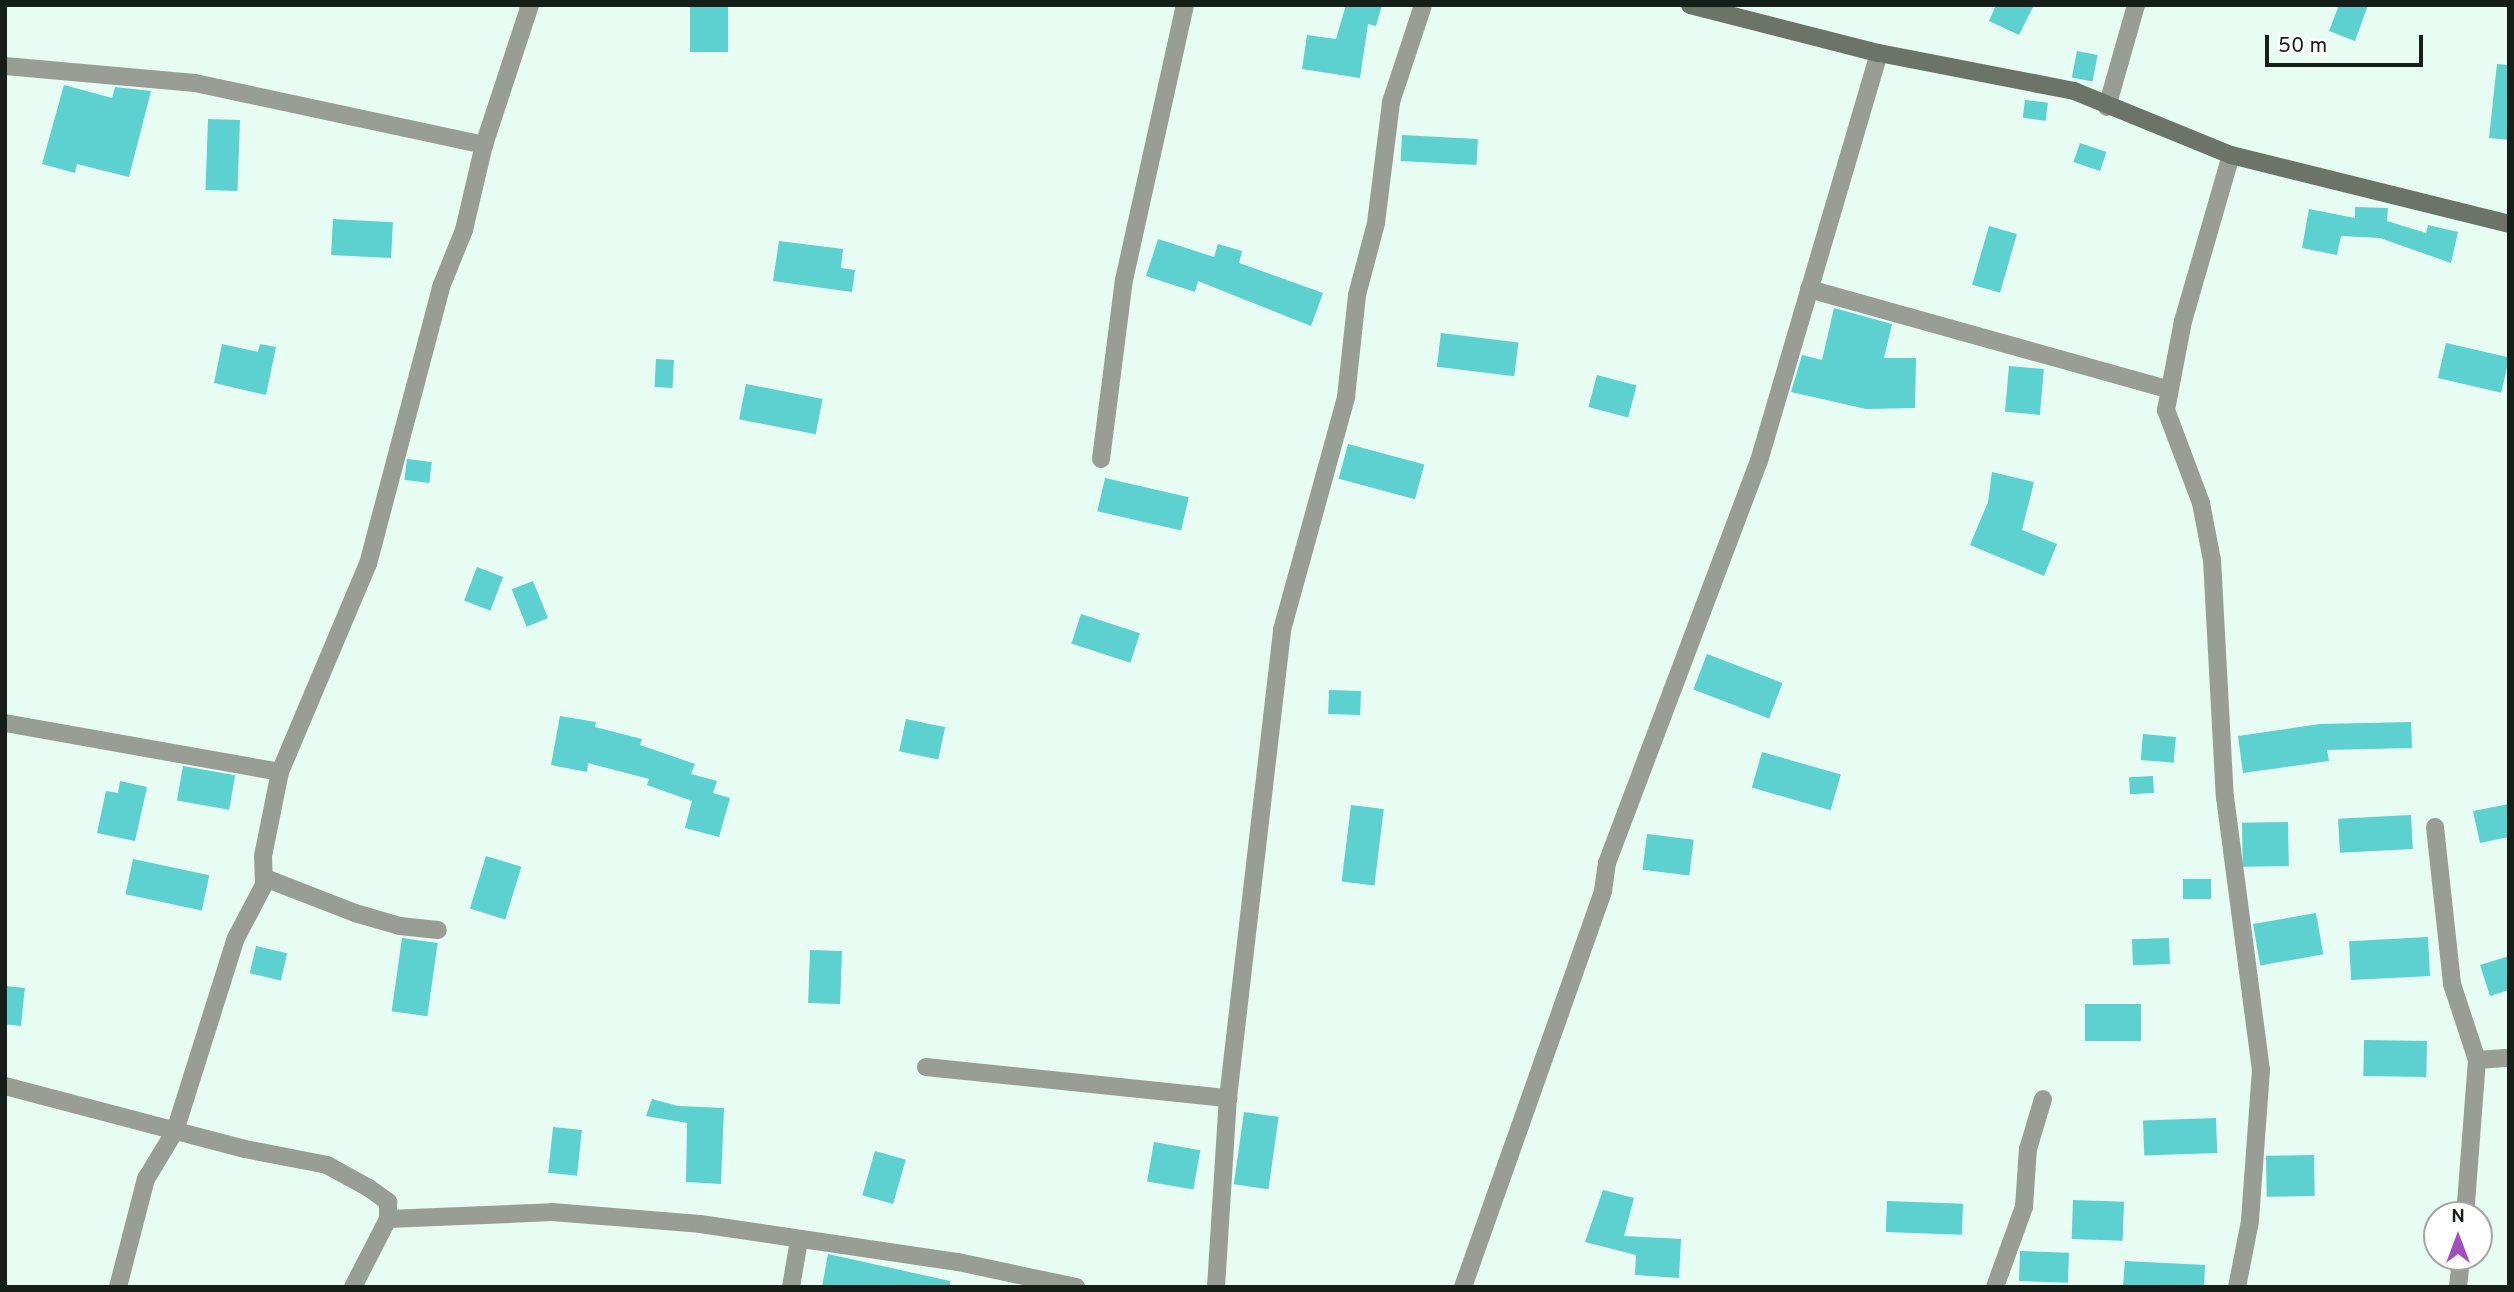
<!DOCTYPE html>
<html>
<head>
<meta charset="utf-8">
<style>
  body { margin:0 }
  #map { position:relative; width:2514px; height:1292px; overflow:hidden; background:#e7fcf2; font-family:Overpass,sans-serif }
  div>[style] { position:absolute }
  .building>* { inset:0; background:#5dd0d0; transform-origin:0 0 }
  .street>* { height:18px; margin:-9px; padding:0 9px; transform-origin:9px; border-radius:9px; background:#989d96 }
  .secondary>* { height:18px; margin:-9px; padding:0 9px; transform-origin:9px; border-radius:9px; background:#6c7368 }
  span { translate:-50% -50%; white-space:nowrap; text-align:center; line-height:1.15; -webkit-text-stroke:5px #fff; paint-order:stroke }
  .frame { position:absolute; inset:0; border:7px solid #161e1a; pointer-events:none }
  .north { position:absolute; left:2423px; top:1201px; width:70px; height:70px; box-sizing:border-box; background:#fff; border:2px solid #a2a5a3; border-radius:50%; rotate:0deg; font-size:19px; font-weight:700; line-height:28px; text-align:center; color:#161e1a }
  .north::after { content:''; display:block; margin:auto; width:24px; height:32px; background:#a24ebc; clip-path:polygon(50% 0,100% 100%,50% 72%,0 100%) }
  .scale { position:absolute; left:2265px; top:35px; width:158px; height:32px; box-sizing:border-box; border:4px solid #161e1a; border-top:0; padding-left:9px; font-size:21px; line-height:24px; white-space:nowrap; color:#161e1a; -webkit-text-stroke:5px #fff; paint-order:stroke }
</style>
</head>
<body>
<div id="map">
  <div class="building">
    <div style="left:690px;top:5px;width:38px;height:47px"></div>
    <div style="clip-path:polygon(1346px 5px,1382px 5px,1376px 26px,1368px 24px,1360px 78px,1302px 69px,1307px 35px,1336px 39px)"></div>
    <div style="clip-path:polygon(1996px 5px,2034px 5px,2019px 35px,1989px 21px)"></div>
    <div style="clip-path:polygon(2339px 5px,2368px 5px,2355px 41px,2329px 31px)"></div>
    <div style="left:2077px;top:51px;width:21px;height:27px;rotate:11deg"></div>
    <div style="clip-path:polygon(2497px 64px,2509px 65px,2509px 140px,2489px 138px)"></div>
    <div style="clip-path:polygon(64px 85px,112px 98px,115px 87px,151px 91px,129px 177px,77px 164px,75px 173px,42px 164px)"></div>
    <div style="left:2025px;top:100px;width:23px;height:18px;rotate:7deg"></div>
    <div style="left:208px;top:119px;width:32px;height:71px;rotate:2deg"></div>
    <div style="left:1402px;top:135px;width:76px;height:26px;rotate:3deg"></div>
    <div style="left:2080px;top:143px;width:28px;height:20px;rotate:19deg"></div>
    <div style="clip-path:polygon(2355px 207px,2388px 208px,2387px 221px,2426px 233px,2428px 225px,2458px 232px,2451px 263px,2380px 238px,2341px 236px,2337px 255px,2302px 248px,2309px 209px,2355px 218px)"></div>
    <div style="left:333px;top:219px;width:60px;height:36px;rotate:3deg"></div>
    <div style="left:1989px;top:226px;width:29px;height:61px;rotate:16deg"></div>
    <div style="clip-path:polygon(1158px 239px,1214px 257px,1218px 244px,1242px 251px,1239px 263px,1323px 293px,1311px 326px,1198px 281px,1195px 292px,1146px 276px)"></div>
    <div style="clip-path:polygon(779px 241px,843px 249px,841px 268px,855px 270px,852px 292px,773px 281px)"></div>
    <div style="clip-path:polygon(1834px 308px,1892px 324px,1884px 358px,1916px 358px,1915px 408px,1866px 409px,1791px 392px,1802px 355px,1822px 360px)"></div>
    <div style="left:1441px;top:333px;width:78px;height:34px;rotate:7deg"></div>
    <div style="left:2446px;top:343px;width:65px;height:36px;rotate:13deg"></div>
    <div style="clip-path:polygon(222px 344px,258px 352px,260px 344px,276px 347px,266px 395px,214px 383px)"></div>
    <div style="left:656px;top:359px;width:18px;height:28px;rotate:3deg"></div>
    <div style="left:2009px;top:366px;width:35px;height:46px;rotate:5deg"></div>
    <div style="left:1597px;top:375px;width:41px;height:33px;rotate:15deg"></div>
    <div style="left:746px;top:384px;width:78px;height:36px;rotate:11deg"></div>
    <div style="left:1348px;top:444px;width:79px;height:36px;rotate:15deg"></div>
    <div style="left:407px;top:459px;width:25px;height:21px;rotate:7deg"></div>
    <div style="clip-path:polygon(1992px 472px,2034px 482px,2022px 530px,2057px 544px,2044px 576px,1970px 545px,1988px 502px)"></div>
    <div style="left:1105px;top:478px;width:86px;height:34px;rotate:13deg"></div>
    <div style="left:477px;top:567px;width:28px;height:36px;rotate:21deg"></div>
    <div style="left:533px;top:581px;width:40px;height:23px;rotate:68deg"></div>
    <div style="left:1081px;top:614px;width:62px;height:31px;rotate:18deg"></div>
    <div style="left:1707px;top:654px;width:81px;height:38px;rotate:21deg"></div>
    <div style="left:1329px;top:690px;width:32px;height:24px;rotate:2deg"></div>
    <div style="clip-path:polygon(560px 716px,596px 722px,595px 727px,642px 739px,640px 745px,695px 764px,691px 774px,717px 781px,713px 793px,730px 798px,719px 837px,685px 828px,692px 801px,647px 785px,649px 779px,588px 763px,587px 772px,551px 765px)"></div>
    <div style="left:906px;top:719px;width:40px;height:33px;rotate:12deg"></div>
    <div style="clip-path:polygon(2411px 722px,2412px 748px,2327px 750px,2329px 761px,2243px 773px,2238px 736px,2320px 724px)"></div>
    <div style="left:2143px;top:734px;width:33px;height:26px;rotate:5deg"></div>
    <div style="left:1762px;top:752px;width:82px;height:37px;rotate:16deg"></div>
    <div style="left:183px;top:766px;width:53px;height:35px;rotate:10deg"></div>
    <div style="left:2153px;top:776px;width:17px;height:24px;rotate:87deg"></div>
    <div style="clip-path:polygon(120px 781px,147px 787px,135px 841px,97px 833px,106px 791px,118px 793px)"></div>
    <div style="clip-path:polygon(2509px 804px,2509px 837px,2480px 843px,2473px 811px)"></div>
    <div style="left:1351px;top:805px;width:33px;height:77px;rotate:7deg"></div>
    <div style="left:2411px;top:815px;width:34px;height:73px;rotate:87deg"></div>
    <div style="left:2288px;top:822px;width:44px;height:46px;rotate:89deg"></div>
    <div style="left:1647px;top:834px;width:47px;height:36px;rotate:7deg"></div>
    <div style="left:486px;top:856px;width:37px;height:55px;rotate:17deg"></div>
    <div style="left:133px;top:859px;width:78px;height:36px;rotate:12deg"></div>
    <div style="left:2183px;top:879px;width:28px;height:20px"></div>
    <div style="left:2316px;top:913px;width:42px;height:64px;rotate:80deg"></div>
    <div style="left:2428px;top:937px;width:39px;height:79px;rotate:87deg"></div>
    <div style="left:402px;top:938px;width:36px;height:74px;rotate:8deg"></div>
    <div style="left:2169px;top:938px;width:26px;height:37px;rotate:88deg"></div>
    <div style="left:256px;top:946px;width:32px;height:28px;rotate:13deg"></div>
    <div style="left:810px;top:950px;width:32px;height:53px;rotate:2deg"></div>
    <div style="clip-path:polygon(2509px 956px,2509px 990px,2490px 996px,2480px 965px)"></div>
    <div style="left:5px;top:986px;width:20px;height:38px;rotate:6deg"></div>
    <div style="left:2085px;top:1004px;width:56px;height:37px"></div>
    <div style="left:2364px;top:1040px;width:63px;height:36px;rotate:1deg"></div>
    <div style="clip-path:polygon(652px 1099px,678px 1106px,724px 1108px,721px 1184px,686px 1182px,687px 1123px,646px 1116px)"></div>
    <div style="left:1244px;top:1112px;width:35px;height:73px;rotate:8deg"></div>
    <div style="left:2216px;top:1118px;width:35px;height:73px;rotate:88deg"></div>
    <div style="left:553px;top:1127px;width:29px;height:46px;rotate:6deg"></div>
    <div style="left:1154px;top:1142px;width:47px;height:40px;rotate:10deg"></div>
    <div style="left:875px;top:1151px;width:32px;height:46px;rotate:16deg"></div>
    <div style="left:2314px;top:1155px;width:41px;height:48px;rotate:89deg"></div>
    <div style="clip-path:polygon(1603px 1190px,1634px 1198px,1624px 1236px,1681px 1239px,1679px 1278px,1635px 1275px,1636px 1255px,1585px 1242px)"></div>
    <div style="left:2073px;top:1200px;width:51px;height:39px;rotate:2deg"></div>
    <div style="left:1887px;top:1201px;width:76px;height:31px;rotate:2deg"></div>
    <div style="left:2020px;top:1251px;width:49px;height:30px;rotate:2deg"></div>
    <div style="clip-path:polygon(828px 1254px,950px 1281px,950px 1287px,822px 1287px)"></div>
    <div style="clip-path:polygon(2125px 1261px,2205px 1265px,2204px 1287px,2123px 1287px)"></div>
  </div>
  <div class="street">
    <div style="left:5px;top:66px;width:191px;rotate:5.1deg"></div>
    <div style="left:195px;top:83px;width:296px;rotate:12.1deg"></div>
    <div style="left:2107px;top:107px;width:106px;rotate:-74.1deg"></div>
    <div style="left:2231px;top:155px;width:173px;rotate:106.1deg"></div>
    <div style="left:2183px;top:321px;width:91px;rotate:100.8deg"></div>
    <div style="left:2166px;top:410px;width:99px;rotate:69.4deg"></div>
    <div style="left:2201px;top:503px;width:58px;rotate:79.1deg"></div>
    <div style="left:2212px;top:560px;width:237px;rotate:86.9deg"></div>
    <div style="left:2225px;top:797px;width:275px;rotate:82.5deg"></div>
    <div style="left:2261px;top:1070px;width:151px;rotate:94.2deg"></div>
    <div style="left:2250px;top:1221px;width:67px;rotate:101.1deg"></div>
    <div style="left:1809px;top:289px;width:373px;rotate:15.6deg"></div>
    <div style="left:1101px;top:459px;width:180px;rotate:-82.7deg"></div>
    <div style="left:1124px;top:280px;width:282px;rotate:-77.5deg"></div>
    <div style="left:5px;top:723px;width:279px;rotate:10.1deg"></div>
    <div style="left:2435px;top:827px;width:158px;rotate:83.8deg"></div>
    <div style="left:2452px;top:984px;width:80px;rotate:71.8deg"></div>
    <div style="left:2477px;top:1060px;width:155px;rotate:94.4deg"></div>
    <div style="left:265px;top:878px;width:97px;rotate:21.3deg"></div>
    <div style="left:355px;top:913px;width:47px;rotate:16.1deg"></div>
    <div style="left:400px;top:926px;width:38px;rotate:6deg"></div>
    <div style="left:2477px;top:1060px;width:32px;rotate:-4deg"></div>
    <div style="left:926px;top:1067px;width:304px;rotate:5.9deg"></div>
    <div style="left:5px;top:1086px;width:248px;rotate:14.7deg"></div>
    <div style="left:245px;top:1149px;width:84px;rotate:11deg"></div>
    <div style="left:327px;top:1165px;width:48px;rotate:28.7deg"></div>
    <div style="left:369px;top:1188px;width:24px;rotate:36deg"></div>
    <div style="left:388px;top:1202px;width:17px;rotate:90deg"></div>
    <div style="left:388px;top:1219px;width:76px;rotate:117.2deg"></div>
    <div style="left:388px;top:1219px;width:164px;rotate:-2.4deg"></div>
    <div style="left:552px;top:1212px;width:148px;rotate:4.6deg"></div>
    <div style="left:700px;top:1224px;width:261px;rotate:8.4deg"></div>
    <div style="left:958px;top:1262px;width:121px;rotate:12deg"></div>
    <div style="left:118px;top:1287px;width:112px;rotate:-75.5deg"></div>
    <div style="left:146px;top:1179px;width:56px;rotate:-58.9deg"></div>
    <div style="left:175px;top:1131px;width:202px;rotate:-72.5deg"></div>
    <div style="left:236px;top:938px;width:60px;rotate:-62.2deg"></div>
    <div style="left:264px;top:885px;width:29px;rotate:-92deg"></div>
    <div style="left:263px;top:856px;width:86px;rotate:-78.6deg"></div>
    <div style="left:280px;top:772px;width:226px;rotate:-67.1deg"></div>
    <div style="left:368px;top:564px;width:286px;rotate:-75.2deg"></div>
    <div style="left:441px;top:287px;width:61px;rotate:-68deg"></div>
    <div style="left:464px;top:230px;width:87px;rotate:-76.8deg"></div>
    <div style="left:484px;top:145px;width:147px;rotate:-71.8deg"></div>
    <div style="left:791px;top:1287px;width:48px;rotate:-80.3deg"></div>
    <div style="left:1216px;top:1287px;width:189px;rotate:-86.4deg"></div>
    <div style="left:1228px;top:1098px;width:471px;rotate:-83.4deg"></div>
    <div style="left:1282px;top:630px;width:242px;rotate:-74.6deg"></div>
    <div style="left:1346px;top:397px;width:103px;rotate:-83.8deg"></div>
    <div style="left:1357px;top:295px;width:74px;rotate:-75.2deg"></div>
    <div style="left:1376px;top:223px;width:122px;rotate:-82.9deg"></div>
    <div style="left:1391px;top:102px;width:102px;rotate:-71.7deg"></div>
    <div style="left:1463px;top:1287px;width:420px;rotate:-70.5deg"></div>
    <div style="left:1603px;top:891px;width:28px;rotate:-82deg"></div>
    <div style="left:1607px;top:863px;width:430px;rotate:-69.3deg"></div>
    <div style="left:1759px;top:461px;width:425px;rotate:-73.6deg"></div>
    <div style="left:1995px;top:1287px;width:85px;rotate:-70.1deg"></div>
    <div style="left:2024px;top:1207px;width:58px;rotate:-86.1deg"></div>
    <div style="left:2028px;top:1149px;width:52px;rotate:-73.3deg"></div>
    <div style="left:2458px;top:1287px;width:30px;rotate:-84deg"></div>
  </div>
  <div class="secondary">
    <div style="left:1690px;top:5px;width:195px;rotate:14.3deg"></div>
    <div style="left:1879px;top:53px;width:199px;rotate:11deg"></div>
    <div style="left:2074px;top:91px;width:170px;rotate:22.2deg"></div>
    <div style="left:2231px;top:155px;width:286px;rotate:13.9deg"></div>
  </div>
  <div class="frame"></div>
  <div class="north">N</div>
  <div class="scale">50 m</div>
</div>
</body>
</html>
